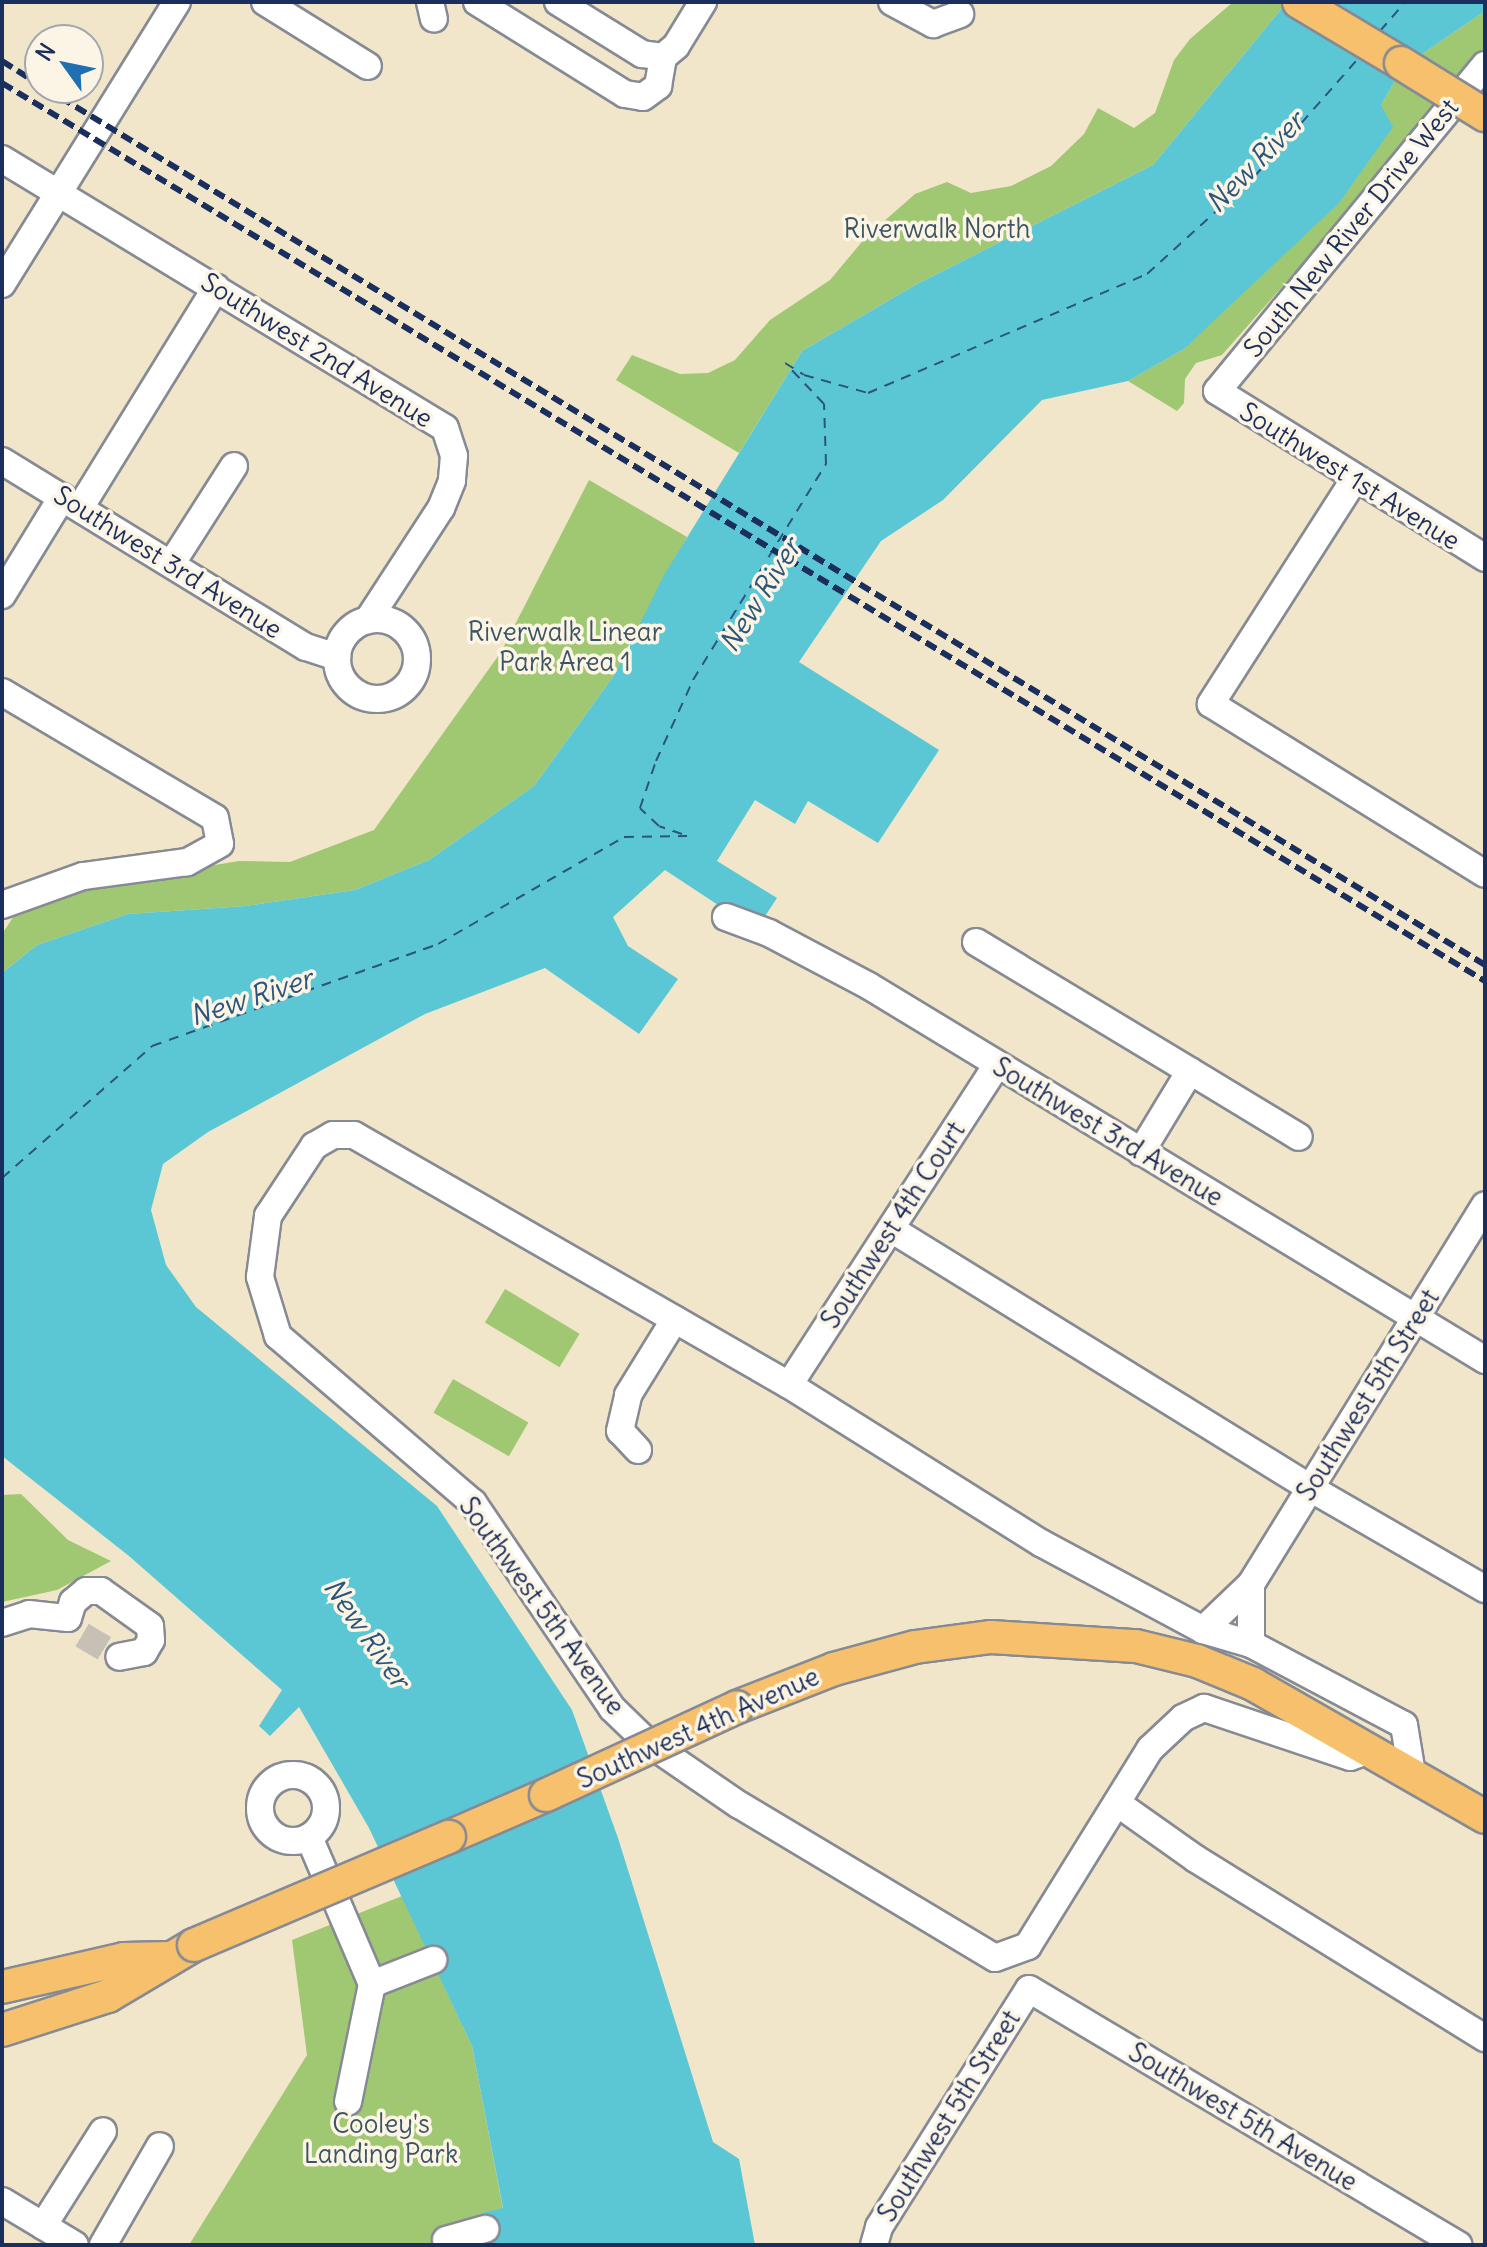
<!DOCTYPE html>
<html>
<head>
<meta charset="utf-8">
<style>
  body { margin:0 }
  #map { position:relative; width:1487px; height:2247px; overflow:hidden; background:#f1e6c9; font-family:Delius,sans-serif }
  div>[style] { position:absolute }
  .green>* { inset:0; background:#a0c772; transform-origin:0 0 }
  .water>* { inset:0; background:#5bc7d5 }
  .ferry>* { height:2px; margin-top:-1px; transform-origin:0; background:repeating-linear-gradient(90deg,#2b557c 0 10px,transparent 0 18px) }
  .minor-tunnel>* { height:26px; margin-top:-13px; transform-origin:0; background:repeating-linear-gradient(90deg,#c6c1b4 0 26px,transparent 0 39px) }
  .roads { filter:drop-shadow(2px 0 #868a94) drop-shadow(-2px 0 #868a94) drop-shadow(0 2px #868a94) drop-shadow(0 -2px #868a94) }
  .minor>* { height:26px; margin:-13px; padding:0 13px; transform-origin:13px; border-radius:13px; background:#fff }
  .minor>.ring { margin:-13px; padding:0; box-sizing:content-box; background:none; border:26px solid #fff; border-radius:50% }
  .major>* { height:32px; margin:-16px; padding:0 16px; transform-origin:16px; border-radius:16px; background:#f7c06c }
  .rail>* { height:6px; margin-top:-3px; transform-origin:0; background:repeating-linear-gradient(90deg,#1b2f5e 0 12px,transparent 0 18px) }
  .bridges { filter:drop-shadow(2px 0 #868a94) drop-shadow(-2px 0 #868a94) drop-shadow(0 2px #868a94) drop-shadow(0 -2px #868a94) }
  .major-bridge>* { height:32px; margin:-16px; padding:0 16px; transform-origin:16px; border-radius:16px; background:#f7c06c }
  span { translate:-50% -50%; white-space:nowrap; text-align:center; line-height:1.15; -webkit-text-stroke:7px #fcf5e5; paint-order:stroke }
  .street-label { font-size:26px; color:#1b2f5e }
  .park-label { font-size:26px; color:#3c5563 }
  .water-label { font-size:28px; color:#2b557c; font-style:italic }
  .frame { position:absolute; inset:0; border:4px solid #1b2f5e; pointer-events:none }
  .north { position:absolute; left:24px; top:24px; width:80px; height:80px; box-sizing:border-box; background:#fcf5e5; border:2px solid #a2a6af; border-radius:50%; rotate:303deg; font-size:22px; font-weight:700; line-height:32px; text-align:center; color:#1b2f5e }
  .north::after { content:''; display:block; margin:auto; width:28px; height:36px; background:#1f6fb2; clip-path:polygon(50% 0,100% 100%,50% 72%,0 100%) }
</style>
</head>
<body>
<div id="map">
  <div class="green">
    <div style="clip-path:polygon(1233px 2px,1287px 2px,1153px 165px,917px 284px,802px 351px,739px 453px,616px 380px,632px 355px,680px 374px,708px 373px,735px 360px,770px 320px,830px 280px,866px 237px,915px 194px,947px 182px,971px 193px,1011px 186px,1051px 166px,1084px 134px,1098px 108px,1134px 128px,1155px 113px,1174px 60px,1190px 39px)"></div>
    <div style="clip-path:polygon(1485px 11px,1485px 56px,1222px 355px,1196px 363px,1185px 379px,1184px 403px,1177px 411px,1128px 381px,1184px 349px,1381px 105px,1403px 67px)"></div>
    <div style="clip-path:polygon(589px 480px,687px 537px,615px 674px,534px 786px,429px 860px,355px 890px,246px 906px,128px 914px,37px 945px,2px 973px,2px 934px,16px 913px,79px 889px,143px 877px,239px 861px,290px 862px,374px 830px,501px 652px)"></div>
    <div style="left:505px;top:1289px;width:87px;height:39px;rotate:31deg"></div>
    <div style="left:453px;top:1379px;width:87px;height:39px;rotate:30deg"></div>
    <div style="clip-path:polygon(21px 1494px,68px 1540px,111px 1561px,57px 1590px,2px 1602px,2px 1495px)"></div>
    <div style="clip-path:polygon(402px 1896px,472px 2046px,503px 2209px,481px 2213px,488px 2245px,189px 2245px,307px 2055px,292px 1940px)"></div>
  </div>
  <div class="water">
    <div style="clip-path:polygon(1287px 2px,1485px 2px,1485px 11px,1403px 67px,1381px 105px,1393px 127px,1339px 203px,1184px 349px,1128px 381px,1042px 400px,943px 500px,881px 541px,799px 662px,939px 750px,878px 843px,808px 801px,795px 824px,755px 800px,717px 861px,777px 898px,756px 930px,665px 870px,613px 917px,628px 946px,678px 979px,639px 1034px,545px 968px,425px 1014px,208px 1132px,163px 1164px,151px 1210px,166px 1265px,196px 1307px,437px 1506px,572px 1710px,618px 1838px,713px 2142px,739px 2159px,755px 2245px,488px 2245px,481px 2213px,503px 2208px,472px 2046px,369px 1828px,299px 1707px,270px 1736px,259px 1726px,282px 1690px,129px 1556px,2px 1456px,2px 973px,37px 945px,128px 914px,246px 906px,355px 890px,429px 860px,534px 786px,615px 674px,664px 575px,802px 351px,917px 284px,1153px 165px)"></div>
  </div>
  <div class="ferry">
    <div style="left:1380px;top:31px;width:38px;rotate:-49deg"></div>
    <div style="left:785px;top:363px;width:22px;rotate:32deg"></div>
    <div style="left:804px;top:375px;width:66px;rotate:15.7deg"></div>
    <div style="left:868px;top:393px;width:303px;rotate:-23.1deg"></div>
    <div style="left:1147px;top:274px;width:144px;rotate:-42.2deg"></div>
    <div style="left:1254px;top:177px;width:162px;rotate:-48.7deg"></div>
    <div style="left:682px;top:834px;width:24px;rotate:-161deg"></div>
    <div style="left:659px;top:826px;width:26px;rotate:-137deg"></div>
    <div style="left:640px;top:808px;width:50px;rotate:-71.2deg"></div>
    <div style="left:656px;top:761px;width:89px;rotate:-65.4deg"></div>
    <div style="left:693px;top:680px;width:254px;rotate:-58.4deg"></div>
    <div style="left:826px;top:464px;width:60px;rotate:-91.9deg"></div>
    <div style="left:824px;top:404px;width:51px;rotate:-133.4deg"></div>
    <div style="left:2px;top:1178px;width:200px;rotate:-41.3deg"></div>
    <div style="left:152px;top:1046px;width:304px;rotate:-19.6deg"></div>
    <div style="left:438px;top:944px;width:215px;rotate:-29.9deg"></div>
    <div style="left:624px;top:837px;width:63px;rotate:-0.9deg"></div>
  </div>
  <div class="minor-tunnel">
    <div style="left:82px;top:1635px;width:43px;rotate:30.7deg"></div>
  </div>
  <div class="roads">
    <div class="minor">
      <div style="left:265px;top:2px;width:121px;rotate:31.9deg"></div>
      <div style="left:430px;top:2px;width:17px;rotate:77deg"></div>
      <div style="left:477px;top:2px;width:174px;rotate:31.9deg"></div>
      <div style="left:625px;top:94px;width:18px;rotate:9deg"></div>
      <div style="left:643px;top:97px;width:19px;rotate:-36deg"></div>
      <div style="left:658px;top:86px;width:29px;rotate:-80deg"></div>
      <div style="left:558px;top:2px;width:99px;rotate:31.8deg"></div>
      <div style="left:642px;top:54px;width:21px;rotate:8deg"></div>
      <div style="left:892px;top:2px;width:47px;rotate:28.2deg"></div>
      <div style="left:933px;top:24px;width:29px;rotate:-20deg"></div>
      <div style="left:663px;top:57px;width:17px;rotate:-40deg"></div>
      <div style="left:676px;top:46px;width:52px;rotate:-58.5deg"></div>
      <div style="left:1485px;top:65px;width:422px;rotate:129.4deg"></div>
      <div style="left:1217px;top:391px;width:316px;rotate:31.9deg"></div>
      <div style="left:2px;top:159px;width:518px;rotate:31.27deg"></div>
      <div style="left:445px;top:428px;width:29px;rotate:72deg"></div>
      <div style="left:454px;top:456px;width:25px;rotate:95deg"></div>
      <div style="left:452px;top:481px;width:29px;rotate:112deg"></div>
      <div style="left:441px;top:508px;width:134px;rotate:123.1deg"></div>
      <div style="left:2px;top:284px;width:332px;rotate:-58.2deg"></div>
      <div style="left:2px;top:461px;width:356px;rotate:31.5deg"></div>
      <div style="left:306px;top:647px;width:33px;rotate:18deg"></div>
      <div style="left:1354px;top:480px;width:266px;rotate:122.6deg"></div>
      <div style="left:1211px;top:704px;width:322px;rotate:31.8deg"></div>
      <div style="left:80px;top:508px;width:259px;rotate:-58.3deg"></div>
      <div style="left:172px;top:563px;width:115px;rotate:-57.4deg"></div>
      <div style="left:2px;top:595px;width:115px;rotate:-58.5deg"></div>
      <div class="ring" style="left:337px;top:619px;width:54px;height:54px"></div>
      <div style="left:2px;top:692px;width:247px;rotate:30.6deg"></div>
      <div style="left:215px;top:818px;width:26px;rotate:79deg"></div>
      <div style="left:220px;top:844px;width:38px;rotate:151deg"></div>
      <div style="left:187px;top:862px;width:105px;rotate:172.3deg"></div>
      <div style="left:83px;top:876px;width:86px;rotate:160.3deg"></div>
      <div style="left:726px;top:917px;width:46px;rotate:20.4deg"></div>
      <div style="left:769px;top:933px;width:113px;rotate:27.9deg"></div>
      <div style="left:869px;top:986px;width:721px;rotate:31.26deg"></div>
      <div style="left:976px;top:942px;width:250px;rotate:31.1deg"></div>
      <div style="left:1190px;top:1071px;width:95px;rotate:121.2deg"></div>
      <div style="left:1190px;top:1071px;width:127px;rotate:31.2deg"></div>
      <div style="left:891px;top:1229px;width:493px;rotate:31.7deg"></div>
      <div style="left:1310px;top:1488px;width:202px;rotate:30deg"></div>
      <div style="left:789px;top:1385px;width:382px;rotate:-57deg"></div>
      <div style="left:638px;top:1450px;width:26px;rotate:-133deg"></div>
      <div style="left:620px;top:1431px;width:37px;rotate:-77deg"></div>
      <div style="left:628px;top:1395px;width:89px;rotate:-58.3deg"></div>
      <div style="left:2px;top:1623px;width:28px;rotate:-18deg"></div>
      <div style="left:29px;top:1614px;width:39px;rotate:6deg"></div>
      <div style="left:68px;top:1618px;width:17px;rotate:-73deg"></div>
      <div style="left:73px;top:1602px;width:17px;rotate:-40deg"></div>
      <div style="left:86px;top:1591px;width:15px"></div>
      <div style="left:101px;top:1591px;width:60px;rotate:35.5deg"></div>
      <div style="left:150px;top:1626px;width:14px;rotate:86deg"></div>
      <div style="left:151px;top:1640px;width:14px;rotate:120deg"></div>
      <div style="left:144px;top:1652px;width:25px;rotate:169deg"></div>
      <div style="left:1203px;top:1630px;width:66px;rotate:-43.8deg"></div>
      <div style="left:1251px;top:1584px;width:445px;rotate:-58.3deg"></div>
      <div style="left:1251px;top:1644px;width:60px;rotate:-90deg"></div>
      <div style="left:1370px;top:1750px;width:21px;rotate:161deg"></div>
      <div style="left:1350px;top:1757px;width:154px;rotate:-161.4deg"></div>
      <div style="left:1204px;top:1708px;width:23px;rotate:155deg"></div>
      <div style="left:1183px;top:1718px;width:45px;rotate:136.8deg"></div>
      <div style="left:1150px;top:1749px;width:232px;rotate:121.8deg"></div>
      <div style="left:1028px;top:1946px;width:35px;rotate:160deg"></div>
      <div style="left:995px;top:1958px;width:298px;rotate:-149.1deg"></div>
      <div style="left:739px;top:1805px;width:113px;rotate:-145.5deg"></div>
      <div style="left:646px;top:1741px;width:47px;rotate:-135.9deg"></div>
      <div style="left:612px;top:1708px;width:248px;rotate:-124.1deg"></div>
      <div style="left:473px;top:1503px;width:257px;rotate:-139.4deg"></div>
      <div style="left:278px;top:1336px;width:62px;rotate:-107deg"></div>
      <div style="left:260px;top:1277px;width:62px;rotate:-82.5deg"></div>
      <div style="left:268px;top:1216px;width:84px;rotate:-56.7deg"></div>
      <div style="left:314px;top:1146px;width:22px;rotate:-30deg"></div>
      <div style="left:333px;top:1135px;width:21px"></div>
      <div style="left:354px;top:1135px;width:502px;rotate:29.89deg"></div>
      <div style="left:789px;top:1385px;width:297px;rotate:32.1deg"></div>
      <div style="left:1041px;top:1543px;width:184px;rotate:28.2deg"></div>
      <div style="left:1203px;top:1630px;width:50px;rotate:16.3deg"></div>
      <div style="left:1251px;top:1644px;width:173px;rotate:27.9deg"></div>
      <div style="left:1404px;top:1725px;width:50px;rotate:80.7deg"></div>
      <div class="ring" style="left:260px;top:1775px;width:40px;height:40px"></div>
      <div style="left:1117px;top:1803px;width:97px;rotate:35.3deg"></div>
      <div style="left:1196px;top:1859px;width:340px;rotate:31.8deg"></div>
      <div style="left:309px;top:1837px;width:160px;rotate:66.8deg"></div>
      <div style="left:372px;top:1984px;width:120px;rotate:101.5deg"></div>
      <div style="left:372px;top:1984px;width:66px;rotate:-21.5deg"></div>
      <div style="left:2px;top:2201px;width:85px;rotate:31.1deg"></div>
      <div style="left:43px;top:2226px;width:112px;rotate:-57.7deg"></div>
      <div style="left:446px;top:2240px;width:41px;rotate:-15.8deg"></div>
      <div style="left:103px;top:2245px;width:114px;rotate:-60.1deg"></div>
      <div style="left:874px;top:2245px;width:19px;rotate:-74deg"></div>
      <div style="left:879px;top:2227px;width:281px;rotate:-57.8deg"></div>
      <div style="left:1029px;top:1989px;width:500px;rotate:30.8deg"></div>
    </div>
    <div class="major">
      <div style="left:1299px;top:2px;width:119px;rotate:30.9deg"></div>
      <div style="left:737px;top:1707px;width:104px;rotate:-21.4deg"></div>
      <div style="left:834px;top:1669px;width:84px;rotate:-15.2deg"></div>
      <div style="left:915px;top:1647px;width:77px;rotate:-7.5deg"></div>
      <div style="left:991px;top:1637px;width:145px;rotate:3.6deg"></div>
      <div style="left:1136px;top:1646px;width:63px;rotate:13.8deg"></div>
      <div style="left:1197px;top:1661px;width:61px;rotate:22.3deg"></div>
      <div style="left:1253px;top:1684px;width:267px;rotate:29.8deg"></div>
      <div style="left:449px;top:1837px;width:106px;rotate:-23.4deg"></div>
      <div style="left:2px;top:1987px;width:125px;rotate:-12.9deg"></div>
      <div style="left:124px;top:1959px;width:47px;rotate:-1.2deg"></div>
      <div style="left:2px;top:2030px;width:111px;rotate:-17.8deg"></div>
      <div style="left:108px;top:1996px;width:100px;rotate:-30.7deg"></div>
    </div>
  </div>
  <div class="rail">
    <div style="left:2px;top:61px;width:45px;rotate:32.3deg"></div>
    <div style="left:2px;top:83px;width:1734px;rotate:31.2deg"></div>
    <div style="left:45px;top:88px;width:1686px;rotate:31.34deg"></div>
  </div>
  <div class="bridges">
    <div class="major-bridge">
      <div style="left:1401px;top:63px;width:99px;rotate:31.8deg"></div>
      <div style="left:546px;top:1795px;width:210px;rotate:-24.7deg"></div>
      <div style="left:194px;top:1945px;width:277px;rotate:-23deg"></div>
    </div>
  </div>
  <div class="street-label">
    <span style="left:1351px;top:228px;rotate:-51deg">South New River Drive West</span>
    <span style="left:317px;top:350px;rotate:32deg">Southwest 2nd Avenue</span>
    <span style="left:1350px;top:476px;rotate:32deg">Southwest 1st Avenue</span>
    <span style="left:168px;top:562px;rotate:32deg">Southwest 3rd Avenue</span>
    <span style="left:1108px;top:1132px;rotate:31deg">Southwest 3rd Avenue</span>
    <span style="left:893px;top:1225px;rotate:-57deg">Southwest 4th Court</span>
    <span style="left:1368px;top:1395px;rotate:-58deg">Southwest 5th Street</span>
    <span style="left:542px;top:1606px;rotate:54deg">Southwest 5th Avenue</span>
    <span style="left:698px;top:1728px;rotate:-24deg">Southwest 4th Avenue</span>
    <span style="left:949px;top:2116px;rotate:-58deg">Southwest 5th Street</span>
    <span style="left:1243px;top:2117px;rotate:31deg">Southwest 5th Avenue</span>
  </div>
  <div class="park-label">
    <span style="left:937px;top:229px">Riverwalk North</span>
    <span style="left:565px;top:647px">Riverwalk Linear<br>Park Area 1</span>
    <span style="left:381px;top:2139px">Cooley's<br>Landing Park</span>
  </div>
  <div class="water-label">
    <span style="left:1255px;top:162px;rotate:-46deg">New River</span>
    <span style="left:760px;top:595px;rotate:-58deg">New River</span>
    <span style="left:251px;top:997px;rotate:-18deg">New River</span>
    <span style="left:367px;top:1633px;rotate:55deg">New River</span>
  </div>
  <div class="frame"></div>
  <div class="north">N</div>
</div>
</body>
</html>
